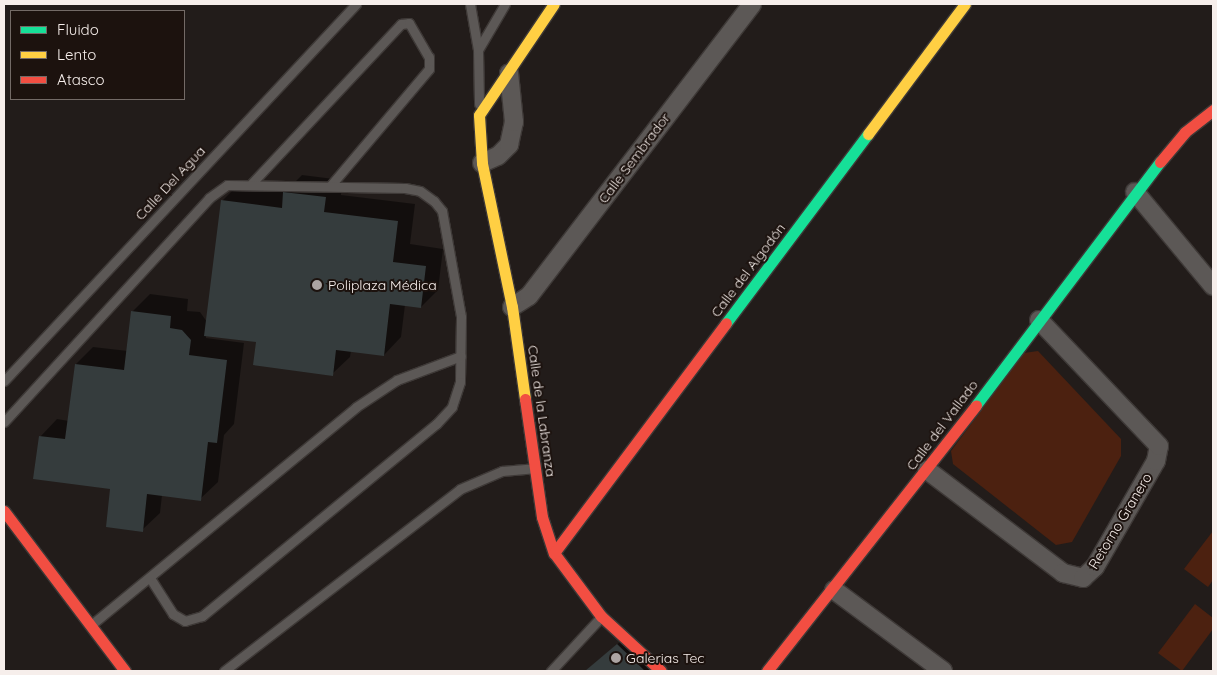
<!DOCTYPE html>
<html>
<head>
<meta charset="utf-8">
<style>
  body { margin:0 }
  #map { position:relative; width:1217px; height:675px; overflow:hidden; background:#221c1a; font-family:Quicksand,sans-serif }
  div>[style] { position:absolute }
  .green>* { inset:0; background:#4c2110 }
  .shadow>* { inset:0; background:#0007 }
  .building>* { inset:0; background:#353c3d }
  .roads { filter:drop-shadow(1px 0 #3e3937) drop-shadow(-1px 0 #3e3937) drop-shadow(0 1px #3e3937) drop-shadow(0 -1px #3e3937) }
  .lane>* { height:9px; margin:-4.5px; padding:0 4.5px; transform-origin:4.5px; border-radius:4.5px; background:#5c5856 }
  .street>* { height:18px; margin:-9px; padding:0 9px; transform-origin:9px; border-radius:9px; background:#5c5856 }
  .fast>* { height:11px; margin:-5.5px; padding:0 5.5px; transform-origin:5.5px; border-radius:5.5px; background:#16e098 }
  .slow>* { height:11px; margin:-5.5px; padding:0 5.5px; transform-origin:5.5px; border-radius:5.5px; background:#ffcf43 }
  .jam>* { height:11px; margin:-5.5px; padding:0 5.5px; transform-origin:5.5px; border-radius:5.5px; background:#f24e42 }
  .dots>* { width:14px; height:14px; translate:-50% -50%; box-sizing:border-box; border:2px solid #1c120e; border-radius:50% }
  span { translate:-50% -50%; white-space:nowrap; text-align:center; line-height:1.15; -webkit-text-stroke:4px #1c120e; paint-order:stroke }
  .street-label { font-size:14px; color:#f6eeeb }
  .poi-label { font-size:14px; color:#f6eeeb }
  .left { translate:0 -50%; text-align:left }
  .frame { position:absolute; inset:0; border:5px solid #f6eeeb; pointer-events:none }
  .legend { position:absolute; left:10px; top:10px; width:175px; height:90px; box-sizing:border-box; background:#1c120e; border:1px solid #736a66; margin:0; padding:6px 9px; list-style:none; font-size:15px; color:#f6eeeb }
  .legend li { display:flex; align-items:center; gap:10px; height:25px }
  .legend b { width:25px; border:1px solid #736a66 }
</style>
</head>
<body>
<div id="map">
  <div class="green">
    <div style="clip-path:polygon(1038px 351px,1121px 439px,1121px 456px,1072px 542px,1056px 545px,953px 464px,951px 451px,1024px 353px)"></div>
    <div style="clip-path:polygon(1213px 531px,1213px 580px,1208px 587px,1184px 569px)"></div>
    <div style="clip-path:polygon(1195px 604px,1213px 618px,1213px 629px,1182px 671px,1158px 653px)"></div>
  </div>
  <div class="shadow">
    <div style="clip-path:polygon(302px 175px,342px 180px,341px 195px,415px 204px,410px 244px,443px 249px,438px 290px,421px 307px,405px 305px,401px 337px,384px 355px,351px 351px,350px 357px,332px 374px,258px 341px,206px 335px,206px 338px,244px 343px,234px 424px,224px 435px,218px 482px,200px 499px,162px 495px,160px 513px,142px 530px,111px 488px,40px 437px,57px 419px,69px 421px,76px 364px,93px 347px,128px 351px,132px 312px,150px 294px,188px 299px,187px 311px,200px 312px,207px 322px,222px 201px,240px 183px,288px 189px)"></div>
    <div style="clip-path:polygon(627px 636px,664px 671px,586px 671px)"></div>
  </div>
  <div class="building">
    <div style="clip-path:polygon(283px 192px,326px 197px,324px 212px,398px 221px,393px 262px,426px 266px,421px 308px,390px 304px,384px 356px,336px 350px,333px 376px,253px 365px,256px 342px,204px 336px,221px 200px,282px 208px)"></div>
    <div style="clip-path:polygon(131px 311px,171px 316px,170px 328px,182px 330px,191px 340px,189px 355px,227px 360px,217px 443px,208px 442px,201px 501px,147px 494px,143px 532px,106px 527px,110px 489px,33px 479px,39px 436px,65px 439px,75px 364px,124px 370px)"></div>
    <div style="clip-path:polygon(617px 644px,645px 671px,585px 671px)"></div>
  </div>
  <div class="roads">
    <div class="lane">
      <div style="left:470px;top:4px;width:47px;rotate:80.1deg"></div>
      <div style="left:478px;top:50px;width:54px;rotate:88.9deg"></div>
      <div style="left:478px;top:50px;width:53px;rotate:-59.6deg"></div>
      <div style="left:252px;top:183px;width:218px;rotate:-46.9deg"></div>
      <div style="left:401px;top:24px;width:8px;rotate:-7deg"></div>
      <div style="left:409px;top:23px;width:39px;rotate:60deg"></div>
      <div style="left:429px;top:57px;width:12px;rotate:90deg"></div>
      <div style="left:429px;top:69px;width:153px;rotate:130.2deg"></div>
      <div style="left:4px;top:381px;width:516px;rotate:-46.96deg"></div>
      <div style="left:4px;top:422px;width:304px;rotate:-47.5deg"></div>
      <div style="left:209px;top:198px;width:22px;rotate:-36deg"></div>
      <div style="left:227px;top:185px;width:178px;rotate:1deg"></div>
      <div style="left:405px;top:188px;width:15px;rotate:11deg"></div>
      <div style="left:420px;top:191px;width:17px;rotate:36deg"></div>
      <div style="left:434px;top:201px;width:13px;rotate:51deg"></div>
      <div style="left:442px;top:211px;width:108px;rotate:79.8deg"></div>
      <div style="left:461px;top:317px;width:65px;rotate:90.9deg"></div>
      <div style="left:460px;top:382px;width:26px;rotate:108deg"></div>
      <div style="left:452px;top:407px;width:23px;rotate:133deg"></div>
      <div style="left:436px;top:424px;width:303px;rotate:140.6deg"></div>
      <div style="left:202px;top:616px;width:18px;rotate:164deg"></div>
      <div style="left:185px;top:621px;width:14px;rotate:-150deg"></div>
      <div style="left:173px;top:614px;width:43px;rotate:-122.6deg"></div>
      <div style="left:91px;top:625px;width:343px;rotate:-39.4deg"></div>
      <div style="left:356px;top:407px;width:49px;rotate:-33.4deg"></div>
      <div style="left:397px;top:380px;width:68px;rotate:-20.6deg"></div>
      <div style="left:224px;top:671px;width:298px;rotate:-37.6deg"></div>
      <div style="left:460px;top:489px;width:46px;rotate:-23.2deg"></div>
      <div style="left:502px;top:471px;width:32px;rotate:-5deg"></div>
      <div style="left:551px;top:671px;width:72px;rotate:-47.2deg"></div>
    </div>
    <div class="street">
      <div style="left:482px;top:163px;width:17px;rotate:-24deg"></div>
      <div style="left:498px;top:156px;width:16px;rotate:-45deg"></div>
      <div style="left:509px;top:145px;width:24px;rotate:-78deg"></div>
      <div style="left:514px;top:122px;width:49px;rotate:-95.8deg"></div>
      <div style="left:1135px;top:192px;width:122px;rotate:50.3deg"></div>
      <div style="left:512px;top:307px;width:20px;rotate:-33deg"></div>
      <div style="left:529px;top:296px;width:367px;rotate:-52.6deg"></div>
      <div style="left:927px;top:470px;width:171px;rotate:37.1deg"></div>
      <div style="left:1063px;top:573px;width:21px;rotate:14deg"></div>
      <div style="left:1083px;top:578px;width:16px;rotate:-43deg"></div>
      <div style="left:1095px;top:567px;width:122px;rotate:-60.1deg"></div>
      <div style="left:1156px;top:461px;width:15px;rotate:-79deg"></div>
      <div style="left:1159px;top:446px;width:174px;rotate:-133.6deg"></div>
      <div style="left:834px;top:590px;width:136px;rotate:36.6deg"></div>
    </div>
    <div class="fast">
      <div style="left:726px;top:323px;width:236px;rotate:-53.1deg"></div>
      <div style="left:976px;top:405px;width:305px;rotate:-52.9deg"></div>
    </div>
    <div class="slow">
      <div style="left:868px;top:134px;width:162px;rotate:-53.3deg"></div>
      <div style="left:525px;top:399px;width:93px;rotate:-98deg"></div>
      <div style="left:512px;top:307px;width:147px;rotate:-101.8deg"></div>
      <div style="left:482px;top:163px;width:48px;rotate:-93.6deg"></div>
      <div style="left:479px;top:115px;width:134px;rotate:-56deg"></div>
    </div>
    <div class="jam">
      <div style="left:1160px;top:162px;width:39px;rotate:-50deg"></div>
      <div style="left:1185px;top:132px;width:36px;rotate:-38deg"></div>
      <div style="left:525px;top:399px;width:119px;rotate:81.8deg"></div>
      <div style="left:542px;top:517px;width:38px;rotate:72deg"></div>
      <div style="left:554px;top:553px;width:79px;rotate:53.3deg"></div>
      <div style="left:601px;top:616px;width:81px;rotate:42.5deg"></div>
      <div style="left:4px;top:511px;width:201px;rotate:52.9deg"></div>
      <div style="left:554px;top:553px;width:287px;rotate:-53.2deg"></div>
      <div style="left:767px;top:671px;width:338px;rotate:-51.8deg"></div>
    </div>
  </div>
  <div class="dots">
    <div style="left:317px;top:285px;background:#aca4a2"></div>
    <div style="left:616px;top:658px;background:#aca4a2"></div>
  </div>
  <div class="street-label">
    <span style="left:634px;top:158px;rotate:-53deg">Calle Sembrador</span>
    <span style="left:170px;top:183px;rotate:-47deg">Calle Del Agua</span>
    <span style="left:748px;top:270px;rotate:-53deg">Calle del Algodón</span>
    <span style="left:542px;top:411px;rotate:82deg">Calle de la Labranza</span>
    <span style="left:942px;top:425px;rotate:-53deg">Calle del Vallado</span>
    <span style="left:1120px;top:521px;rotate:-59deg">Retorno Granero</span>
  </div>
  <div class="poi-label">
    <span class="left" style="left:328px;top:285px">Poliplaza Médica</span>
    <span class="left" style="left:626px;top:658px">Galerias Tec</span>
  </div>
  <div class="frame"></div>
  <ul class="legend">
  <li><b style="height:6px;background:#16e098"></b>Fluido</li>
  <li><b style="height:6px;background:#ffcf43"></b>Lento</li>
  <li><b style="height:6px;background:#f24e42"></b>Atasco</li>
  </ul>
</div>
</body>
</html>
